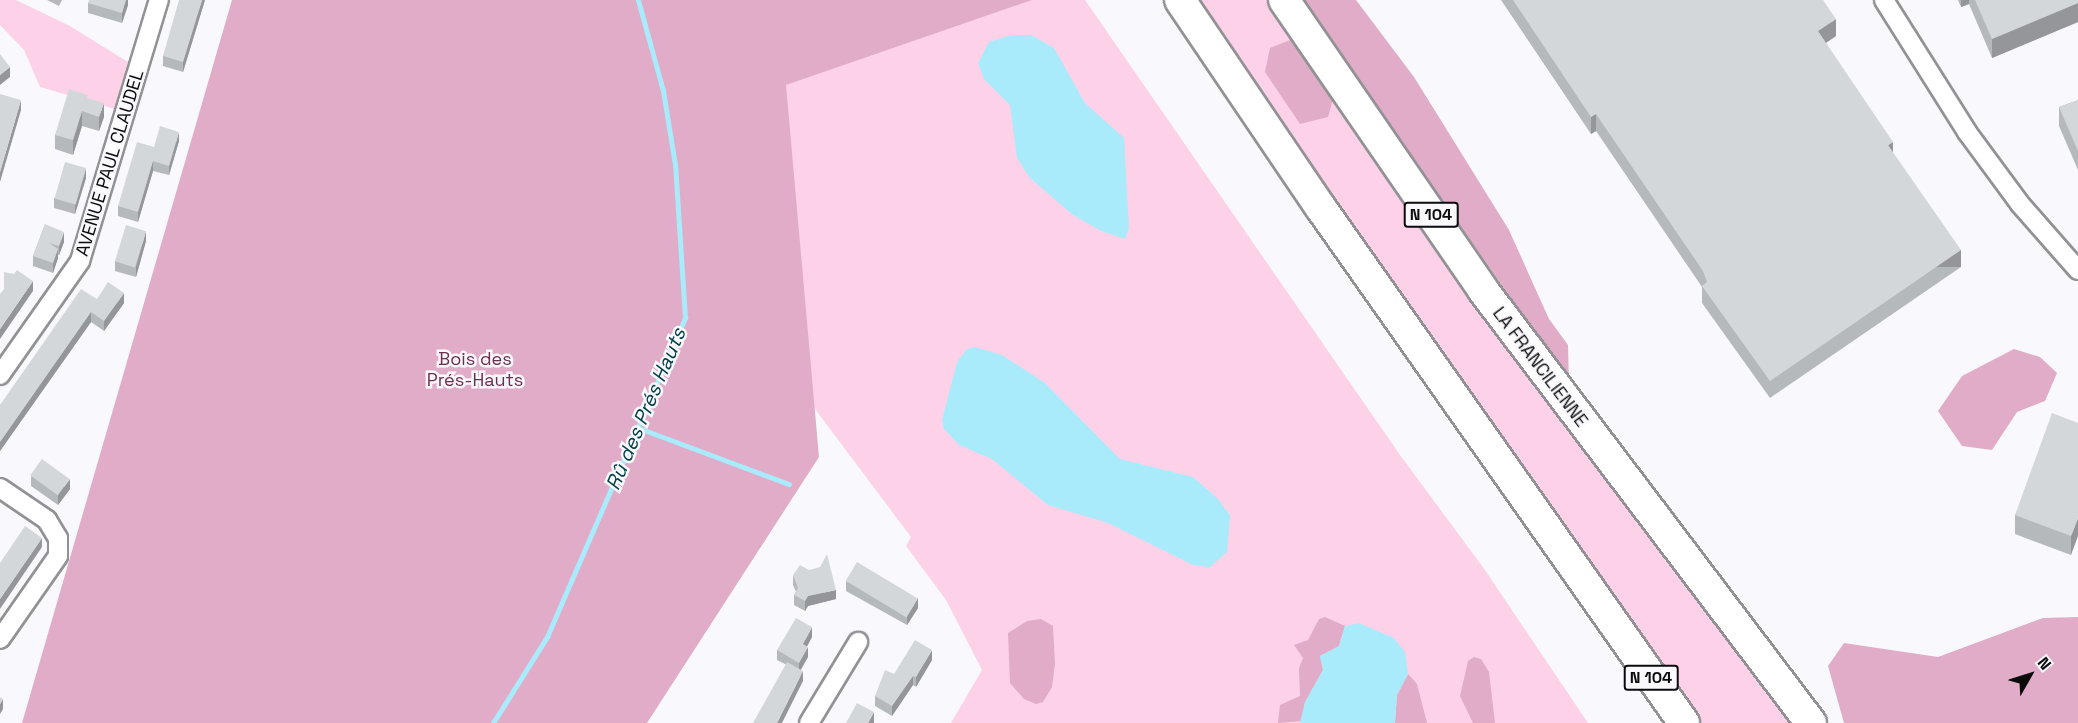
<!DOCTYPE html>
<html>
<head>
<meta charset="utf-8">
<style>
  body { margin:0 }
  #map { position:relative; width:2078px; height:723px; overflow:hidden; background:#f9f9fd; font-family:"Space Grotesk",sans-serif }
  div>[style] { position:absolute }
  .green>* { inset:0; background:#fdd2e8 }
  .forest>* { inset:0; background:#e0acc8 }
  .water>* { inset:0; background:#a9ebfb }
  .stream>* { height:4.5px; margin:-2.25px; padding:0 2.25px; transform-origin:2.25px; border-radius:2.25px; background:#a9ebfb }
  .roads { filter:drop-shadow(2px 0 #929296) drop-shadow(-2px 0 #929296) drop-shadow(0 2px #929296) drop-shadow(0 -2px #929296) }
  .minor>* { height:18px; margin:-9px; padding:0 9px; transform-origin:9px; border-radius:9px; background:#fff }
  .trunk>* { height:30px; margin:-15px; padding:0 15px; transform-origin:15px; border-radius:15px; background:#fff }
  .wall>* { inset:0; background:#b6b9bb }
  .shaded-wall>* { inset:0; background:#949699; transform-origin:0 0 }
  .building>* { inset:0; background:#d4d7da; transform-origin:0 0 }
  span { translate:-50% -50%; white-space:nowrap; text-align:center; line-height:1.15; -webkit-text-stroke:5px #f9f9fd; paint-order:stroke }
  .shield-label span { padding:2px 4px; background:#f9f9fd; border:2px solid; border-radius:4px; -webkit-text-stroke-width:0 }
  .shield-label { font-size:16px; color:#0b0b0c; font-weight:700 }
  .street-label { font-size:18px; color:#0b0b0c }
  .park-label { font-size:18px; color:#6c2e53 }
  .water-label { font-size:20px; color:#00404b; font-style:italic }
  .north { position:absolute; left:2000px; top:645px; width:60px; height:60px; -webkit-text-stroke:4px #f9f9fd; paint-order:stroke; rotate:51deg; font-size:16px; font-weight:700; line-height:24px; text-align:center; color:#0b0b0c }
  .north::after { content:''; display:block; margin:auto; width:21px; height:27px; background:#0b0b0c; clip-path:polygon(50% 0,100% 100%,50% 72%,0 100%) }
</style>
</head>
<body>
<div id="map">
  <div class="green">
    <div style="clip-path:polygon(0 0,16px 0,70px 26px,128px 62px,115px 109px,40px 87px,24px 50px,0 25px)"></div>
    <div style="clip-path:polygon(1019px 0,1085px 0,1400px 455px,1485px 570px,1588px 723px,951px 723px,982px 670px,946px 600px,906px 546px,911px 537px,812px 405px,777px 87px)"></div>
    <div style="clip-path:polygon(1193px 0,1269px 0,1530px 375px,1665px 560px,1793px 723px,1701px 723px,1599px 584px)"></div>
  </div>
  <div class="forest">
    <div style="clip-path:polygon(232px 0,1032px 0,786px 85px,819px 457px,647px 723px,22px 723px)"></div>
    <div style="clip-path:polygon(1303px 0,1356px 0,1414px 77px,1509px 230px,1549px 319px,1568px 345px,1569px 382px)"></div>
    <div style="clip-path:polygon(1295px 38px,1334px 95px,1328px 117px,1300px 124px,1265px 72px,1270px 48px)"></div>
    <div style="clip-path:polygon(2014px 349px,2040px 357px,2057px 373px,2045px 401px,2017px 412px,1992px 450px,1962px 446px,1938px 411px,1962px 376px)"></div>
    <div style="clip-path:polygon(1325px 617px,1345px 626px,1339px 646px,1320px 656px,1323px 670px,1305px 702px,1302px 721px,1278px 723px,1280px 705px,1300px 696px,1299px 668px,1303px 658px,1294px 645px,1308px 640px,1319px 619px)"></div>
    <div style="clip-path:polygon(2078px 617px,2078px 723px,1844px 723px,1828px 666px,1844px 643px,1938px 657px,2043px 618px)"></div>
    <div style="clip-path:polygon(1041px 619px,1053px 626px,1055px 664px,1052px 687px,1043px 702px,1036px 704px,1024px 699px,1010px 683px,1008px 633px,1027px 621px)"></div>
    <div style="clip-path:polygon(1474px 657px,1481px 659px,1489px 672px,1495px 723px,1473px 723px,1460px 696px,1468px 661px)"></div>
    <div style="clip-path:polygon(1408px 674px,1417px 684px,1427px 723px,1395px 723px,1397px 695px)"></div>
  </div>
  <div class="water">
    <div style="clip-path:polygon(1011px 35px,1031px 35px,1054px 48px,1085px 103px,1124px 138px,1129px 228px,1125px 239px,1101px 231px,1073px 215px,1030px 178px,1017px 158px,1010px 105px,984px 79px,978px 63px,989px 42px)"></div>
    <div style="clip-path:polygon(975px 347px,1002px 355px,1045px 383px,1120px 459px,1193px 477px,1217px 498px,1230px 515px,1227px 552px,1210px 567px,1193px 565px,1108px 523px,1048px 505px,992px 459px,959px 445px,944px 429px,942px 420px,957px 362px,967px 349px)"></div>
    <div style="clip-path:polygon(1359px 623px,1394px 638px,1405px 652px,1408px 674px,1397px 695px,1395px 723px,1300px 723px,1305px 702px,1323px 670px,1320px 656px,1339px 646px,1345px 626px)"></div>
  </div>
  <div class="stream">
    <div style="left:639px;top:428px;width:160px;rotate:20.5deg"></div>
    <div style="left:493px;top:723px;width:102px;rotate:-57.9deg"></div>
    <div style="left:547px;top:637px;width:348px;rotate:-66.6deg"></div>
    <div style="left:685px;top:318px;width:153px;rotate:-93.7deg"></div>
    <div style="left:675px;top:165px;width:75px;rotate:-99.2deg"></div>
    <div style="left:663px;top:91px;width:94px;rotate:-105.4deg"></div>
  </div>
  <div class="roads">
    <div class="minor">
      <div style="left:1884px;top:0;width:156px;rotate:57.8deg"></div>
      <div style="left:1967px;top:132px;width:89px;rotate:53.6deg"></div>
      <div style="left:2020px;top:204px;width:88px;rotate:48.7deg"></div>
      <div style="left:0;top:375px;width:139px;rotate:-54.9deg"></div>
      <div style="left:80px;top:261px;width:273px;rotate:-73.2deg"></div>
      <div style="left:0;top:488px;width:57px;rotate:34.2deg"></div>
      <div style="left:47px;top:520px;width:21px;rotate:59deg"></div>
      <div style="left:58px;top:538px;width:18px;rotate:90deg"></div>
      <div style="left:58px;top:556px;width:101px;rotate:124.9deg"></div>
      <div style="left:809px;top:723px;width:95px;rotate:-58.8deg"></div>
    </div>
    <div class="trunk">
      <div style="left:1180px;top:0;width:251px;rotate:55.9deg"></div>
      <div style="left:1321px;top:208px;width:630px;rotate:54.82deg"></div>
      <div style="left:1284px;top:0;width:352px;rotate:55.5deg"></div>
      <div style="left:1483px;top:290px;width:543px;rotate:52.86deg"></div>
    </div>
  </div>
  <div class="wall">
    <div style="clip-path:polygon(47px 0,62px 0,59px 6px)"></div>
    <div style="clip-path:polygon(128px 0,128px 5px,122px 23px,88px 13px,88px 3px)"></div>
    <div style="clip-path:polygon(205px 0,183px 72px,163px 66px,163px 56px)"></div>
    <div style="clip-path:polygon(1501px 0,1823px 0,1836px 36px,1826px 43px,1961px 267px,1770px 398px,1702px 303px,1702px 287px,1596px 131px,1591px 134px)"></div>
    <div style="clip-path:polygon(1958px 0,2078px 0,2078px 22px,1992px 58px,1969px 4px,1961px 7px)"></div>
    <div style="clip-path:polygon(88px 99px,104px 117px,99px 131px,82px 126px,73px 155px,55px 149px,55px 135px)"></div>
    <div style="clip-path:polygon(2078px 100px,2078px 170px,2059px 126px,2059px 107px)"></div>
    <div style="clip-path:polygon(179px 141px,169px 175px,153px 171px,138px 222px,118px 216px,118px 206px,154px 147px)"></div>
    <div style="clip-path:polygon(86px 178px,75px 214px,54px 208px,54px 198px)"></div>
    <div style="clip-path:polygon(45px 224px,64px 242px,59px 255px,58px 255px,58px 258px,53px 273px,33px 266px,33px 256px)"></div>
    <div style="clip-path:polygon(146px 241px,136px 277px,115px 271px,115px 261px)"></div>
    <div style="clip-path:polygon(97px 299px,124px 303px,104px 331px,91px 322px,0 451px,0 405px)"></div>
    <div style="clip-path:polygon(2078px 423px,2071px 555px,2015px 534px,2015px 515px)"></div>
    <div style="clip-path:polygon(31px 476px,70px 489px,58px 505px,31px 486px)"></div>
    <div style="clip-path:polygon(793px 575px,836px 599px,808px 606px,805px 611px,794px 605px,794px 595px,796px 592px,793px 585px)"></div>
    <div style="clip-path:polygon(846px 581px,918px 608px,907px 625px,846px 591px)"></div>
    <div style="clip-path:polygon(812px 637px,807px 646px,808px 657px,801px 670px,803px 681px,785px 664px,777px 660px,777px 650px)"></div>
    <div style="clip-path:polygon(932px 660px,916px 687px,913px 685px,892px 716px,875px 706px,875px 696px,894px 674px)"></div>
  </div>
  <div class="shaded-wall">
    <div style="clip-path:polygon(126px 0,128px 0,128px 5px,122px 23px,122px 13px)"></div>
    <div style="clip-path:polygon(202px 0,205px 0,183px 72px,183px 62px)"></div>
    <div style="clip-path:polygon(1961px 0,1969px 0,1969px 4px,1961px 7px)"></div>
    <div style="clip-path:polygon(2078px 3px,2078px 22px,1992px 58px,1992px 39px)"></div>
    <div style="clip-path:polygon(1836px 19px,1836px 36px,1818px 48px,1818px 31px)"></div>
    <div style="clip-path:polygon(10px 67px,10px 77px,0 85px,0 75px)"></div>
    <div style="clip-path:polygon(21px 100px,21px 110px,0 182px,0 172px)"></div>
    <div style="clip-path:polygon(104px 103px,104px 117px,99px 131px,99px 117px)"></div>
    <div style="clip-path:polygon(82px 111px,82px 126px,73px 155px,73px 140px)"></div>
    <div style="clip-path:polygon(1596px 114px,1596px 131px,1591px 134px,1591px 117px)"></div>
    <div style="clip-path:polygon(179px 132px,179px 141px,169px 175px,169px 166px)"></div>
    <div style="clip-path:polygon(1893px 142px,1893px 159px,1888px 145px)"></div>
    <div style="clip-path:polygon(153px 161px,153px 171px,138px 222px,138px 212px)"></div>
    <div style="clip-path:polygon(86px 168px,86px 178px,75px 214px,75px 204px)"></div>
    <div style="clip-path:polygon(146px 231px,146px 241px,136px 277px,136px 267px)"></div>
    <div style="clip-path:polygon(64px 232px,64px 242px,59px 255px,59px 246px)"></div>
    <div style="clip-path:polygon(58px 249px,58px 258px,53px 273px,53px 263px)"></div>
    <div style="left:1961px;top:250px;width:17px;height:232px;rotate:90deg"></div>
    <div style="clip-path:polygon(33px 281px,33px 291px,0 339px,0 329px)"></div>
    <div style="clip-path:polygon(124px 293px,124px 303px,104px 331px,104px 321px)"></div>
    <div style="clip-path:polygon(91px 312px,91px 322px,0 451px,0 442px)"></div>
    <div style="clip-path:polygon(70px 479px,70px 489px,58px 505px,58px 495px)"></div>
    <div style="clip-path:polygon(2078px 518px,2078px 536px,2071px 555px,2071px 536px)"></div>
    <div style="clip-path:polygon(42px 538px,42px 547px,0 609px,0 599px)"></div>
    <div style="clip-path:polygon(836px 590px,836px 599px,808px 606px,805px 611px,805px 601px,808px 596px)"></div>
    <div style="clip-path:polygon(918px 598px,918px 608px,907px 625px,907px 616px)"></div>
    <div style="clip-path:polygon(812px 627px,812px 637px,803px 654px,803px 644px)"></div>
    <div style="clip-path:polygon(808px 647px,808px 657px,799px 672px,799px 663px)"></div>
    <div style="clip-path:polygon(932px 650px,932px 660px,916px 687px,916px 677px)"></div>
    <div style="clip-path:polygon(803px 671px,803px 681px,782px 723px,777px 723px)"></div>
    <div style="clip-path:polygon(913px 676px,913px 685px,892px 716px,892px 706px)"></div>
    <div style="clip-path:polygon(3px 699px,3px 709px,0 714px,0 704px)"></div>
    <div style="clip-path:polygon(874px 712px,874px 723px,868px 723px)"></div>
  </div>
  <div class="building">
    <div style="clip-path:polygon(89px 0,126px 0,122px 13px,88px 3px)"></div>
    <div style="clip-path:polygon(179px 0,202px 0,183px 62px,163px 56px)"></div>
    <div style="clip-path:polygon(1513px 0,1823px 0,1836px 19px,1818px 31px,1893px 142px,1888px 145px,1961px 250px,1770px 381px,1702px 286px,1707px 282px,1703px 271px,1596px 114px,1591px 117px)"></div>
    <div style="clip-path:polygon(1975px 0,2078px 0,2078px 3px,1992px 39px)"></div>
    <div style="clip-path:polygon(0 54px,10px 67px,0 75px)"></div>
    <div style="clip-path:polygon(69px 89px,88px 95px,87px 98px,104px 103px,99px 117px,82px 111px,73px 140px,55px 135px)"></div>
    <div style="clip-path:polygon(0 94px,21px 100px,0 172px)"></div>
    <div style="clip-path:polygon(2078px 100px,2078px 151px,2059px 107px)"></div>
    <div style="clip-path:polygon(160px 126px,179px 132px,169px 166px,153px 161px,138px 212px,118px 206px,137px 142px,154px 147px)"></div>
    <div style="left:65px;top:162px;width:22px;height:38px;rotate:16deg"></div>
    <div style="clip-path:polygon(45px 224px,64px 232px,59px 246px,49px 243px,58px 249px,53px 263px,33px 256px)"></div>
    <div style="left:126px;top:225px;width:21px;height:38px;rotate:17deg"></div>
    <div style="clip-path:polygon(17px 270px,33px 281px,0 329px,0 294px,4px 289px,4px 272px,14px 274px)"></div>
    <div style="clip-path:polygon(108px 282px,124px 293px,104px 321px,91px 312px,0 442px,0 405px,81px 289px,97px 299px)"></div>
    <div style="clip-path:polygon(2052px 413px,2078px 423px,2078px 518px,2071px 536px,2015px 515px)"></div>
    <div style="left:42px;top:459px;width:34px;height:20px;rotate:36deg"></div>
    <div style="clip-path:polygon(25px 526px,42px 538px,0 599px,0 563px)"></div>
    <div style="clip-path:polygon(827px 554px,836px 590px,808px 596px,805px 601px,794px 595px,798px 588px,793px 575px,800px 565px,809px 570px,820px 567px)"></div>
    <div style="left:857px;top:562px;width:71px;height:22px;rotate:31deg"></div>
    <div style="clip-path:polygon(796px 618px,812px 627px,803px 644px,808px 647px,799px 663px,777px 650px)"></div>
    <div style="clip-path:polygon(915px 640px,932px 650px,916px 677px,913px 676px,892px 706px,875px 696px,885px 670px,894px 674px)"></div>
    <div style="clip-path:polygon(787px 662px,803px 671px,777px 723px,753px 723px)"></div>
    <div style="clip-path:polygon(0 697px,3px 699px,0 704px)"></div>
    <div style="clip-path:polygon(857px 703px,874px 712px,868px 723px,846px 723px)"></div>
  </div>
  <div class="shield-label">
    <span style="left:1431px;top:215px">N 104</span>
    <span style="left:1651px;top:678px">N 104</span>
  </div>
  <div class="street-label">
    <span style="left:110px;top:163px;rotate:-73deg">AVENUE PAUL CLAUDEL</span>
    <span style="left:1540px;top:367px;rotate:53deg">LA FRANCILIENNE</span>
  </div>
  <div class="park-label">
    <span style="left:475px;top:370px">Bois des<br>Prés-Hauts</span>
  </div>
  <div class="water-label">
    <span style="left:646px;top:409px;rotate:-67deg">Rû des Prés Hauts</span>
  </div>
  <div class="north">N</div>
</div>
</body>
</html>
